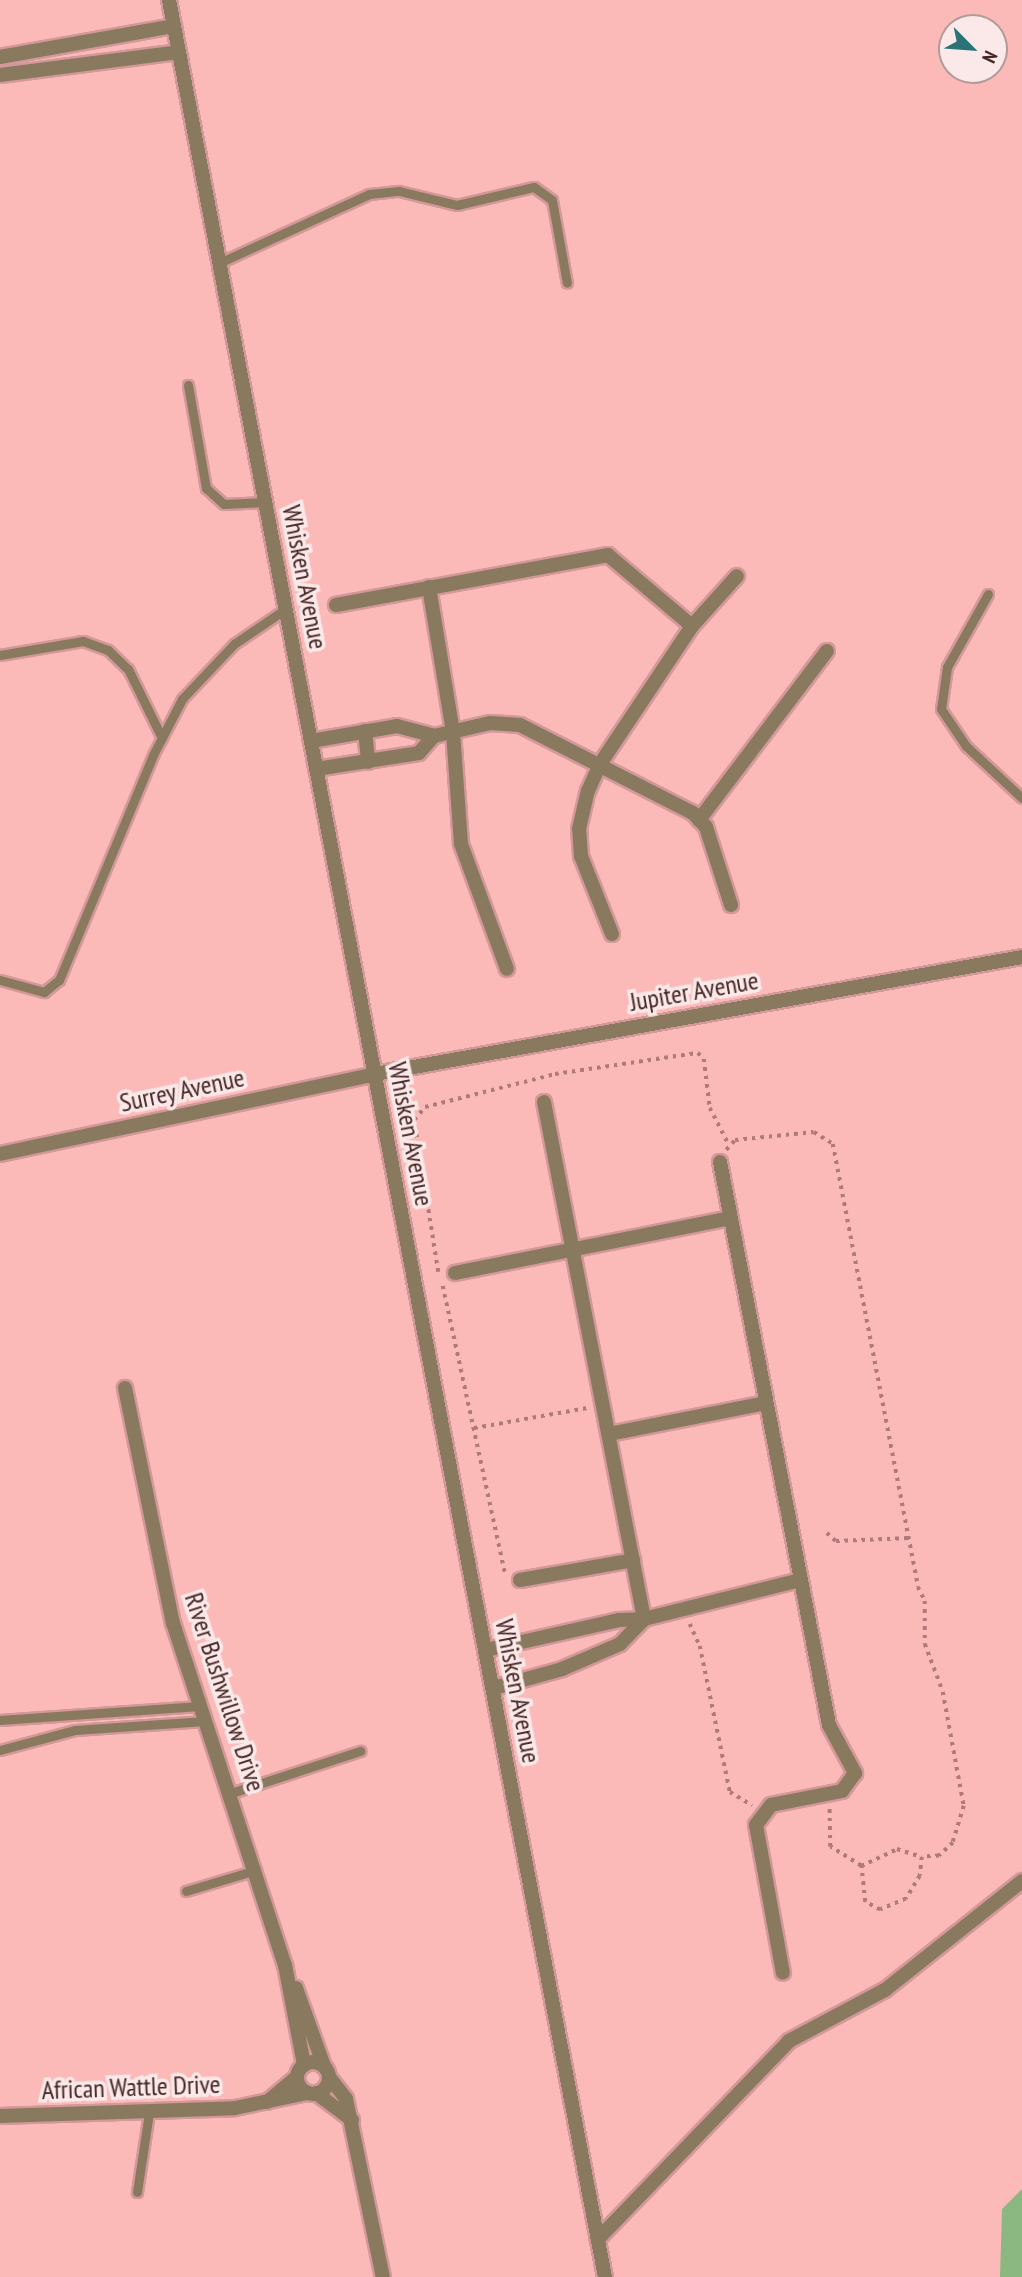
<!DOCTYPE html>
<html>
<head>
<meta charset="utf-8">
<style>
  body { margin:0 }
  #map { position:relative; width:1022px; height:2277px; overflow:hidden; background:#fbb9b8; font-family:"PT Sans Narrow",sans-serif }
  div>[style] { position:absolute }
  .green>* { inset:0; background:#8bb881 }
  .path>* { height:3.5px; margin-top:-1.75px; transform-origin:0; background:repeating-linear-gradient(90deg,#ae7a7a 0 3.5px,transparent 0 8.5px) }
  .roads { filter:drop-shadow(2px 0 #d39898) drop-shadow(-2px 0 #d39898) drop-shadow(0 2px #d39898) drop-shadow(0 -2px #d39898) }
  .service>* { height:9px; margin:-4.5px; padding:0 4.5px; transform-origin:4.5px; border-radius:4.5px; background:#89795f }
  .minor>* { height:14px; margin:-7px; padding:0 7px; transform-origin:7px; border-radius:7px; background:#89795f }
  .minor>.ring { margin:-7px; padding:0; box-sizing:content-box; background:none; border:14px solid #89795f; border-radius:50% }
  .tertiary>* { height:14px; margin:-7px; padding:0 7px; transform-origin:7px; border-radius:7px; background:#89795f }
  span { translate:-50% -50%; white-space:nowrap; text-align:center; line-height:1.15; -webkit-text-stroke:7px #fae9e8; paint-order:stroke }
  .street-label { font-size:26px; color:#452525 }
  .north { position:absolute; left:938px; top:14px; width:70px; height:70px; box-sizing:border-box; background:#fae9e8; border:2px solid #b29b9a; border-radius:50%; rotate:115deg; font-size:19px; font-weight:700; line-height:28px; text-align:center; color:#452525 }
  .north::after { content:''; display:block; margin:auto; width:24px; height:32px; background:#2a7478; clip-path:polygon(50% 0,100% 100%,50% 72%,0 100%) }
</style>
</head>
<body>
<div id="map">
  <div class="green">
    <div style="clip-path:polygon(1022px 2189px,1022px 2277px,1000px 2277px,1002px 2209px)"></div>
  </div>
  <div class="path">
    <div style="left:726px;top:1150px;width:13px;rotate:-48deg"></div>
    <div style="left:735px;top:1140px;width:79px;rotate:-5.8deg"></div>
    <div style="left:814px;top:1132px;width:22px;rotate:32deg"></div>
    <div style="left:833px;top:1144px;width:451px;rotate:79.1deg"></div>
    <div style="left:918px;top:1587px;width:16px;rotate:63deg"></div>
    <div style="left:925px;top:1601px;width:43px;rotate:90deg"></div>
    <div style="left:925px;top:1644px;width:51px;rotate:69.4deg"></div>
    <div style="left:943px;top:1692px;width:116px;rotate:79.6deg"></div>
    <div style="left:964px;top:1806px;width:39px;rotate:107deg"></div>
    <div style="left:953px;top:1843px;width:19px;rotate:137deg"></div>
    <div style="left:939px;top:1856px;width:17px;rotate:177deg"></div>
    <div style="left:922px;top:1857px;width:19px;rotate:96deg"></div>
    <div style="left:920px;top:1876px;width:27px;rotate:121deg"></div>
    <div style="left:906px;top:1899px;width:28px;rotate:157deg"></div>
    <div style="left:880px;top:1910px;width:17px;rotate:-152deg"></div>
    <div style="left:865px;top:1902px;width:36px;rotate:-96deg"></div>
    <div style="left:861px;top:1866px;width:36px;rotate:-148deg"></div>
    <div style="left:830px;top:1847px;width:39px;rotate:-91deg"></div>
    <div style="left:438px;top:1272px;width:154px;rotate:-99deg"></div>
    <div style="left:414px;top:1120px;width:17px;rotate:-50deg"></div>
    <div style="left:425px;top:1107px;width:134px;rotate:-14.2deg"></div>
    <div style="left:555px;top:1074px;width:145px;rotate:-8.4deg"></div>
    <div style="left:698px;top:1053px;width:8px;rotate:45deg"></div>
    <div style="left:704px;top:1059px;width:49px;rotate:83deg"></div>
    <div style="left:710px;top:1108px;width:42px;rotate:62.8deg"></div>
    <div style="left:443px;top:1286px;width:293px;rotate:77.8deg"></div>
    <div style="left:474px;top:1428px;width:115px;rotate:-10deg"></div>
    <div style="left:827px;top:1533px;width:12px;rotate:42deg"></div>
    <div style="left:836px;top:1541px;width:74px;rotate:-2.3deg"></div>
    <div style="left:690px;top:1624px;width:24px;rotate:66deg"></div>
    <div style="left:700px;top:1646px;width:149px;rotate:78.4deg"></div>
    <div style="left:730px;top:1792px;width:26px;rotate:31deg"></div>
    <div style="left:861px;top:1866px;width:40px;rotate:-25deg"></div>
    <div style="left:897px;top:1849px;width:26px;rotate:18deg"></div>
  </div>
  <div class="roads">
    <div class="service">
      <div style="left:219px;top:263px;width:165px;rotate:-24.7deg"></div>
      <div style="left:369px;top:194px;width:30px;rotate:-6deg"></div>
      <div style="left:399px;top:191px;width:60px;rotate:13.6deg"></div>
      <div style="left:457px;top:205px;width:79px;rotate:-13.2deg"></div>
      <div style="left:534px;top:187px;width:22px;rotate:36deg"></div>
      <div style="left:552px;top:200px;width:84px;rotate:79.8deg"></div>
      <div style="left:188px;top:385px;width:105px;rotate:80.1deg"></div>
      <div style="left:206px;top:488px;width:24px;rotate:42deg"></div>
      <div style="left:224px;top:504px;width:41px;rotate:-2.8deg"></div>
      <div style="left:988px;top:594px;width:84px;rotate:119.3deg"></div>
      <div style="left:947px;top:667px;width:42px;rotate:98.1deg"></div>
      <div style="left:941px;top:709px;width:45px;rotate:56deg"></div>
      <div style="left:966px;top:746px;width:76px;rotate:42.9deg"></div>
      <div style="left:0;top:655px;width:84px;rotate:-9.6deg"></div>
      <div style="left:83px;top:641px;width:27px;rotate:20deg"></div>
      <div style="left:108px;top:650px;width:28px;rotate:44deg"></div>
      <div style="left:128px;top:669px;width:77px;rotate:63.8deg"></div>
      <div style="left:0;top:980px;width:46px;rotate:15.3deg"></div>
      <div style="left:44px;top:992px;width:19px;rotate:-39deg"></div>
      <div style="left:59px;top:980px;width:244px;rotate:-67.3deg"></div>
      <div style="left:153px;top:755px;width:63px;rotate:-62.6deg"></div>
      <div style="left:182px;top:699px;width:76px;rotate:-46.6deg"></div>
      <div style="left:234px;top:644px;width:64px;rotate:-34.2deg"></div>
      <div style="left:0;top:1720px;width:200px;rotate:-4deg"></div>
      <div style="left:0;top:1750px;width:78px;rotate:-14.9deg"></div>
      <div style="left:75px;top:1730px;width:130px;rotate:-4deg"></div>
      <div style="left:231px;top:1793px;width:136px;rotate:-18deg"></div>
      <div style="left:186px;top:1891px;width:73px;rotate:-16.7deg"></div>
      <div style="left:137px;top:2192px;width:80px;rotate:-81.4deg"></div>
    </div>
    <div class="minor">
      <div style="left:0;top:57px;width:177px;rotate:-10.1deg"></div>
      <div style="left:0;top:75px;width:180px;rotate:-7.3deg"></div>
      <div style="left:429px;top:587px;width:147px;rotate:80.6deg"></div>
      <div style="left:453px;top:732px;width:112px;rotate:85.9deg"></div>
      <div style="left:461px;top:844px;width:133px;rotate:69.8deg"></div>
      <div style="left:336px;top:605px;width:277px;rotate:-10.4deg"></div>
      <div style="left:608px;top:555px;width:110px;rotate:40.2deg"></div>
      <div style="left:365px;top:731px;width:31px;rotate:84deg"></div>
      <div style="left:311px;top:741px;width:87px;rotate:-9.9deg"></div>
      <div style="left:397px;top:726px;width:38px;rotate:15deg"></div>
      <div style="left:316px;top:769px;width:104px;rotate:-8.8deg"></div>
      <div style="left:419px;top:753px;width:23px;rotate:-49deg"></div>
      <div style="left:434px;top:736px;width:57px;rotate:-13.1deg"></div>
      <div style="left:490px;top:723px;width:30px;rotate:4deg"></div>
      <div style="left:520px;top:725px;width:194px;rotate:27deg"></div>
      <div style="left:693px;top:813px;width:19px;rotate:47deg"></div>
      <div style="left:706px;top:827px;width:82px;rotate:72.2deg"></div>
      <div style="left:699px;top:820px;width:212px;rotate:-52.9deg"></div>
      <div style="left:612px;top:934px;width:84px;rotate:-111.7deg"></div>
      <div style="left:581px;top:856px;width:27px;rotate:-94deg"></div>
      <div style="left:579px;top:829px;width:39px;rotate:-77deg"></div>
      <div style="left:588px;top:791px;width:30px;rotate:-66deg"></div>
      <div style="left:600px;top:764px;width:166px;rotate:-56.3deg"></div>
      <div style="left:692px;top:626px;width:67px;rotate:-48deg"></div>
      <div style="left:544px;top:1102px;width:527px;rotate:79.05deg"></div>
      <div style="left:0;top:1154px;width:383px;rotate:-12deg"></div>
      <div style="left:375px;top:1074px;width:657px;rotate:-10.25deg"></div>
      <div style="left:720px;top:1162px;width:573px;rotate:79.04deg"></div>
      <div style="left:829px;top:1725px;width:55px;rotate:61.6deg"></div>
      <div style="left:855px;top:1773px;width:22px;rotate:126deg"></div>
      <div style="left:842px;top:1791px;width:72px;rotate:168.8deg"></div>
      <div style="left:771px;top:1805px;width:25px;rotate:127deg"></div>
      <div style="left:756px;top:1825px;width:150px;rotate:79.7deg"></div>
      <div style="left:455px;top:1273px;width:281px;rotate:-11.3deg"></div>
      <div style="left:125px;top:1388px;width:240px;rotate:78.5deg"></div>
      <div style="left:173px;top:1623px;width:360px;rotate:71.9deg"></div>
      <div style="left:285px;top:1965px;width:102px;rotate:79.2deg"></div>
      <div style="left:609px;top:1434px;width:160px;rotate:-11.2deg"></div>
      <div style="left:520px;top:1580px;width:115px;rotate:-10deg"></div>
      <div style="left:486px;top:1650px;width:136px;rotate:-12.7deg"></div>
      <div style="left:619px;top:1620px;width:25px;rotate:-2deg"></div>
      <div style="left:644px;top:1619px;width:161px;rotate:-14deg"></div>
      <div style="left:494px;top:1688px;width:71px;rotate:-15.6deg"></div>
      <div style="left:562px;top:1669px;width:63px;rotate:-23.3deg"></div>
      <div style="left:620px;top:1644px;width:35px;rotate:-46deg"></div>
      <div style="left:296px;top:1988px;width:83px;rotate:70.3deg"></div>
      <div class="ring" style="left:297px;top:2062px;width:18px;height:18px"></div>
      <div style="left:329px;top:2077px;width:28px;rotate:52deg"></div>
      <div style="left:346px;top:2099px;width:182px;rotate:78.3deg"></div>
      <div style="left:316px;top:2093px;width:45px;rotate:36.9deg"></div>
      <div style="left:267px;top:2102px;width:39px;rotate:-40deg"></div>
      <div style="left:0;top:2116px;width:235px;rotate:-1.9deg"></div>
      <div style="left:235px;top:2108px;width:74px;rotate:-11.8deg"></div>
      <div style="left:598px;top:2239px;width:275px;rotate:-46deg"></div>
      <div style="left:789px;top:2041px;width:109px;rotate:-28deg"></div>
      <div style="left:885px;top:1990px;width:175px;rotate:-38.5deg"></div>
    </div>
    <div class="tertiary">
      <div style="left:169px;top:0;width:2318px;rotate:79.16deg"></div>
    </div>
  </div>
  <div class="street-label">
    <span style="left:305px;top:577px;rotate:79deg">Whisken Avenue</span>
    <span style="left:694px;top:991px;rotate:-10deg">Jupiter Avenue</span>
    <span style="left:182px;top:1090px;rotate:-12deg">Surrey Avenue</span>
    <span style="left:411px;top:1134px;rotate:79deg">Whisken Avenue</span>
    <span style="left:518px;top:1691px;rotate:79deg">Whisken Avenue</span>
    <span style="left:225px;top:1692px;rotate:72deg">River Bushwillow Drive</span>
    <span style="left:131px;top:2087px;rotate:-2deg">African Wattle Drive</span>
  </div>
  <div class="north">N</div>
</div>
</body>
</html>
